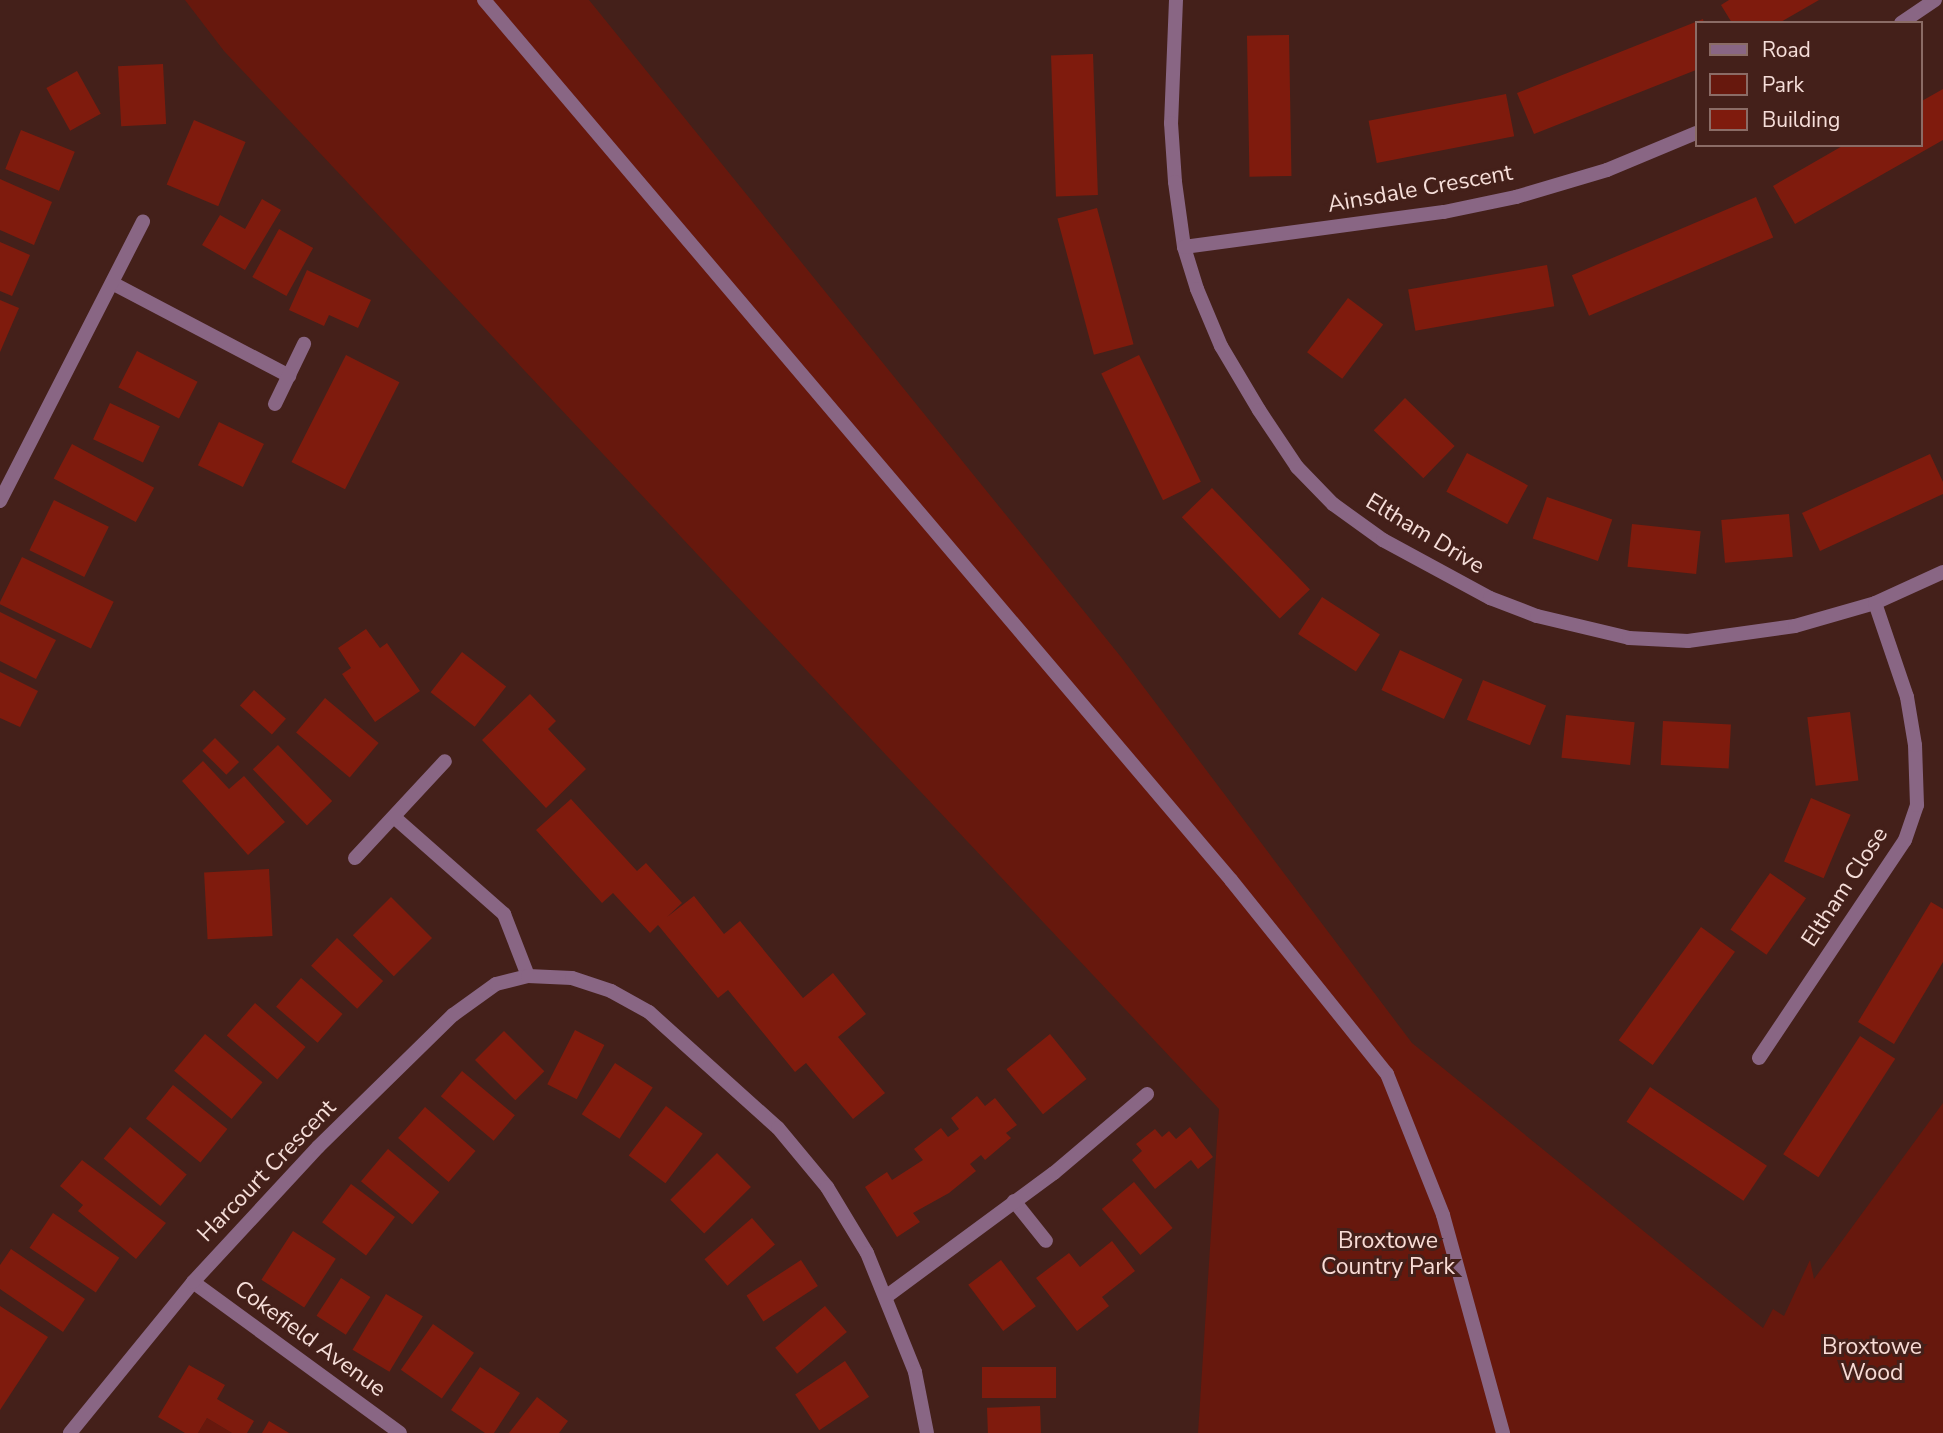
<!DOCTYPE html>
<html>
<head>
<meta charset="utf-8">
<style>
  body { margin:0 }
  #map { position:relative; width:1943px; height:1433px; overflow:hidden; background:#44201a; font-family:"Nunito Sans",sans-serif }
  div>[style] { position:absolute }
  .green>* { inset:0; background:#67180d }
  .building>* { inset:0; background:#7f1b0d; transform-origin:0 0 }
  .service>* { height:14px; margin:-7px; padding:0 7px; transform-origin:7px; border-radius:7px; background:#896684 }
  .minor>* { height:14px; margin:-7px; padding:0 7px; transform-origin:7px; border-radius:7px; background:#896684 }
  span { translate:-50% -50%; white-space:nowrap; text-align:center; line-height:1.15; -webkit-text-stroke:6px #44201a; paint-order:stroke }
  .street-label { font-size:23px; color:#f6ded9 }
  .park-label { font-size:23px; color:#f8dbd5 }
  .legend { position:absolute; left:1695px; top:21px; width:228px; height:126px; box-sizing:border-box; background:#44201a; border:2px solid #8b6c66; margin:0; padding:9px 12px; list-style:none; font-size:21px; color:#f6ded9 }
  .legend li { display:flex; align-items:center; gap:14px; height:35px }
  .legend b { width:35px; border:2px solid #8b6c66 }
</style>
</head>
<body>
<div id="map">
  <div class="green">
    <div style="clip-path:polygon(185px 0,589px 0,1121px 657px,1412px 1043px,1763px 1328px,1773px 1309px,1784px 1316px,1810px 1260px,1814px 1279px,1943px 1103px,1943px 1433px,1198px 1433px,1219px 1109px,224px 51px)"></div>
    <div style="clip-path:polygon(207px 1418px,232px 1433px,198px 1433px)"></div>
  </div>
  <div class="building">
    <div style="clip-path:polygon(1729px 0,1819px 0,1779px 23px,1732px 23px,1721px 5px)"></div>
    <div style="clip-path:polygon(1703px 19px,1704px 23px,1696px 23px,1696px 70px,1534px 134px,1517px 93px)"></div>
    <div style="left:1289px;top:35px;width:141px;height:42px;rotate:89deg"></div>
    <div style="left:1093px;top:54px;width:141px;height:42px;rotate:88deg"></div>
    <div style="left:163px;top:64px;width:60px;height:45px;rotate:87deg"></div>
    <div style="left:77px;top:71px;width:49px;height:35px;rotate:61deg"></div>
    <div style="clip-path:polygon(1943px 89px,1943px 140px,1795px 224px,1773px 186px,1844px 145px,1920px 145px,1920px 102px)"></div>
    <div style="left:1506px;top:94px;width:43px;height:140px;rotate:79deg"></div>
    <div style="left:194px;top:120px;width:56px;height:70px;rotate:23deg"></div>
    <div style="left:21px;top:130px;width:58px;height:42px;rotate:22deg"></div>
    <div style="clip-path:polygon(0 179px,52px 202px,34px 245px,0 230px)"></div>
    <div style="left:1756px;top:197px;width:44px;height:200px;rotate:67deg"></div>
    <div style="clip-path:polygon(262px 199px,281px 210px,245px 270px,202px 245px,220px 215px,245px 229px)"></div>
    <div style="left:1097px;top:208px;width:141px;height:41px;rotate:75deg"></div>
    <div style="left:279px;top:229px;width:39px;height:55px;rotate:29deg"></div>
    <div style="clip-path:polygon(0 242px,30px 255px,12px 296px,0 291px)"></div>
    <div style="left:1547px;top:265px;width:42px;height:141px;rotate:80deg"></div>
    <div style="clip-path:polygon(307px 270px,371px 300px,358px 328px,329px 315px,324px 326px,289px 310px)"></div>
    <div style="left:1348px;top:298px;width:44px;height:68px;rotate:37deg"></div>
    <div style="clip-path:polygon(0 300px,19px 308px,0 352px)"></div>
    <div style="left:137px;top:351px;width:68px;height:41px;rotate:27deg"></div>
    <div style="left:346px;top:355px;width:60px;height:120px;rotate:27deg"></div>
    <div style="left:1139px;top:355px;width:141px;height:42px;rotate:64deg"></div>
    <div style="left:1405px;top:398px;width:69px;height:45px;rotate:44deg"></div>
    <div style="left:110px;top:403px;width:55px;height:40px;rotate:25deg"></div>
    <div style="left:219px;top:422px;width:50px;height:48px;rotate:26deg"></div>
    <div style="left:72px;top:444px;width:93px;height:39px;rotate:28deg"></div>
    <div style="left:1467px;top:453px;width:69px;height:44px;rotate:28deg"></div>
    <div style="clip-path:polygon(1930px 454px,1943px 482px,1943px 494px,1820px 551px,1802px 513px)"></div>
    <div style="left:1212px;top:488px;width:141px;height:42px;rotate:46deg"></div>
    <div style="left:1547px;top:497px;width:69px;height:44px;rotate:19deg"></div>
    <div style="left:54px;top:500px;width:61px;height:56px;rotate:26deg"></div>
    <div style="left:1789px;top:514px;width:43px;height:68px;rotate:85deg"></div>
    <div style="left:1632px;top:524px;width:69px;height:43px;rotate:6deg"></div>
    <div style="left:22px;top:557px;width:102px;height:52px;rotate:26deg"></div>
    <div style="left:1322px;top:597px;width:69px;height:44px;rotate:33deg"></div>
    <div style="clip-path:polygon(0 612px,56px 640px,36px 679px,0 661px)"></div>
    <div style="clip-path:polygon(366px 629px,380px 648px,387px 643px,420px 691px,375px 722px,342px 674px,351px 668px,338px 648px)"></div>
    <div style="left:1400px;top:650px;width:69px;height:44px;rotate:25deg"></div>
    <div style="left:462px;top:652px;width:56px;height:51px;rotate:38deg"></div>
    <div style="clip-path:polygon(0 672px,38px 691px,20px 727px,0 718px)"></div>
    <div style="left:1483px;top:680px;width:68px;height:43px;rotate:22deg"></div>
    <div style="left:254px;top:690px;width:43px;height:21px;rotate:42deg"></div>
    <div style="clip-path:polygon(530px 694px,556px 721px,548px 729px,586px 769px,546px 808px,482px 740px)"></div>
    <div style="left:325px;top:698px;width:70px;height:45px;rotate:40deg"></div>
    <div style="left:1850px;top:712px;width:69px;height:43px;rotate:83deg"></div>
    <div style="left:1566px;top:715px;width:69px;height:43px;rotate:6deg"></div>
    <div style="left:1663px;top:721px;width:68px;height:44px;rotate:3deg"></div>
    <div style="left:215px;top:738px;width:34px;height:18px;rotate:45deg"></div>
    <div style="left:278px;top:745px;width:78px;height:35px;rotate:46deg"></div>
    <div style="clip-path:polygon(203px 761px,229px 789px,244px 776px,285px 822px,248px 855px,182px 781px)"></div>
    <div style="left:1811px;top:798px;width:43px;height:69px;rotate:23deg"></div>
    <div style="clip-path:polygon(571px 799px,637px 871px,646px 863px,682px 903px,667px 917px,694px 896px,724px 934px,740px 921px,803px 998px,833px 973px,866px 1014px,838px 1037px,885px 1093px,853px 1119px,806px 1063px,795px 1072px,728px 990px,718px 998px,658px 925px,650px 933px,613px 893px,602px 903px,536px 830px)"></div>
    <div style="left:269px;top:869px;width:67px;height:65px;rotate:87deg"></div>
    <div style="left:1770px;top:873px;width:44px;height:69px;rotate:35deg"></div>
    <div style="left:391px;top:897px;width:58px;height:54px;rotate:45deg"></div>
    <div style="clip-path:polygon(1931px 902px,1943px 909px,1943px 962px,1894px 1044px,1858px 1022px)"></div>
    <div style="left:1701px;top:927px;width:42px;height:140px;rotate:36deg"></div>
    <div style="left:337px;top:938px;width:63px;height:38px;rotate:43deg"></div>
    <div style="left:301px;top:978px;width:55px;height:38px;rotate:41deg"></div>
    <div style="left:255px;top:1003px;width:67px;height:43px;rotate:41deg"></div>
    <div style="left:575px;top:1030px;width:33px;height:61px;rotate:27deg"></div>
    <div style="left:504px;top:1031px;width:57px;height:41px;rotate:45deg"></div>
    <div style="left:205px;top:1034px;width:75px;height:48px;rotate:40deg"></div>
    <div style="left:1050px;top:1034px;width:58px;height:56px;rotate:51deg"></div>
    <div style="left:1860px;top:1036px;width:42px;height:141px;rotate:33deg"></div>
    <div style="left:615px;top:1063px;width:45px;height:61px;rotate:33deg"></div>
    <div style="left:462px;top:1071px;width:69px;height:33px;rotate:40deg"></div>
    <div style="left:173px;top:1085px;width:70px;height:43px;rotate:39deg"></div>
    <div style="left:1650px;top:1087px;width:141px;height:42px;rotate:34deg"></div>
    <div style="clip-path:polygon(977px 1096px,985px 1106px,995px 1098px,1017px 1125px,1006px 1133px,1011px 1138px,985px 1160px,981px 1155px,970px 1164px,976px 1171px,949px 1193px,913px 1213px,920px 1222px,897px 1237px,865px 1187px,887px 1172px,892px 1180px,923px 1160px,914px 1149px,941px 1128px,948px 1137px,959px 1129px,951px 1118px)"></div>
    <div style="left:666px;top:1106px;width:46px;height:62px;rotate:37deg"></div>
    <div style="left:425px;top:1107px;width:67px;height:41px;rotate:41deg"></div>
    <div style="left:130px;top:1127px;width:74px;height:41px;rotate:40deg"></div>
    <div style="clip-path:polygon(1190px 1127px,1213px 1157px,1198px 1169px,1191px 1160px,1155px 1189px,1132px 1160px,1142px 1151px,1136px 1144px,1155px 1129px,1162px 1137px,1169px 1131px,1176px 1139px)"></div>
    <div style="left:388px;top:1149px;width:67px;height:42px;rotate:40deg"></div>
    <div style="left:717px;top:1153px;width:48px;height:66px;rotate:45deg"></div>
    <div style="clip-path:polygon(82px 1160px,166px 1223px,136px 1259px,78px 1211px,83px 1205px,60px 1186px)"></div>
    <div style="left:1134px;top:1182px;width:60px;height:42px;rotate:50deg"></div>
    <div style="left:351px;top:1184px;width:55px;height:48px;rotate:37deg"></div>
    <div style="left:53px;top:1213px;width:80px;height:42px;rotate:34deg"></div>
    <div style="left:752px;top:1218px;width:35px;height:63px;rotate:49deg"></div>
    <div style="left:293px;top:1231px;width:51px;height:58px;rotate:33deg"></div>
    <div style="clip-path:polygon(1112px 1241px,1135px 1271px,1102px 1297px,1109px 1306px,1077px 1331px,1036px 1278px,1069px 1253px,1080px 1267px)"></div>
    <div style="clip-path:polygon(11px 1249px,85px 1299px,63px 1332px,0 1289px,0 1265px)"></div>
    <div style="left:801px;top:1260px;width:31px;height:65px;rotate:57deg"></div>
    <div style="left:1001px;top:1260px;width:58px;height:41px;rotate:53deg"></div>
    <div style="left:341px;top:1278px;width:35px;height:45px;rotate:33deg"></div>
    <div style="left:386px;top:1294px;width:43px;height:65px;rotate:31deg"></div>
    <div style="clip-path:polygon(0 1306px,48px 1337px,0 1410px)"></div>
    <div style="left:825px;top:1306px;width:34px;height:65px;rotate:50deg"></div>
    <div style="left:433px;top:1324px;width:50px;height:56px;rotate:35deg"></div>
    <div style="left:845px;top:1361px;width:43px;height:60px;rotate:56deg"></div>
    <div style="clip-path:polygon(189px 1365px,225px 1385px,217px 1399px,254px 1421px,247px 1433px,232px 1433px,207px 1418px,198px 1433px,185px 1433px,158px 1417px)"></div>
    <div style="clip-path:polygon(480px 1367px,520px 1393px,494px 1433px,485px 1433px,451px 1410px)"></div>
    <div style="left:982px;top:1367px;width:74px;height:31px"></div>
    <div style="clip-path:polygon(537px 1397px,568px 1421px,559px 1433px,509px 1433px)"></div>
    <div style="left:1040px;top:1406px;width:27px;height:53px;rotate:88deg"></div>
    <div style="clip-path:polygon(269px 1421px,289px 1433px,262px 1433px)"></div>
  </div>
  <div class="service">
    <div style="left:484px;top:0;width:1154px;rotate:49.67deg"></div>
    <div style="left:1231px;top:880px;width:249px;rotate:51.2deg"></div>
    <div style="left:1387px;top:1074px;width:152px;rotate:68.3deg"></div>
    <div style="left:1443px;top:1215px;width:226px;rotate:74.6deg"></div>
    <div style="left:1054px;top:1173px;width:122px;rotate:-40.3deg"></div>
  </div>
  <div class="minor">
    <div style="left:1176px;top:0;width:123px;rotate:92.3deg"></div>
    <div style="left:1171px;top:123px;width:59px;rotate:86.1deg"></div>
    <div style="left:1175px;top:182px;width:66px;rotate:82.1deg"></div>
    <div style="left:1184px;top:247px;width:44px;rotate:72.8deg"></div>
    <div style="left:1197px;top:289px;width:62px;rotate:67.2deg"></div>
    <div style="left:1221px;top:346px;width:74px;rotate:59.3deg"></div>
    <div style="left:1259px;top:410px;width:69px;rotate:56.3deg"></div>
    <div style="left:1297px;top:467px;width:52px;rotate:45.8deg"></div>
    <div style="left:1333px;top:504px;width:62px;rotate:35.8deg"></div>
    <div style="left:1383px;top:540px;width:122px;rotate:28.5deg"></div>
    <div style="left:1490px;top:598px;width:50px;rotate:21deg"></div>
    <div style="left:1537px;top:616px;width:95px;rotate:13.4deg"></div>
    <div style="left:1629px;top:638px;width:59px;rotate:2.9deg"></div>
    <div style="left:1688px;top:641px;width:108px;rotate:-8deg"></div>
    <div style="left:1795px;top:626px;width:83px;rotate:-16deg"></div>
    <div style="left:1875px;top:603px;width:75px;rotate:-24.5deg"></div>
    <div style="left:1901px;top:23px;width:41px;rotate:-34.1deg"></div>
    <div style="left:1184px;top:247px;width:262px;rotate:-7.7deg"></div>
    <div style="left:1444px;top:212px;width:74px;rotate:-11.8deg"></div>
    <div style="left:1516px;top:197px;width:95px;rotate:-16.5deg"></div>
    <div style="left:1607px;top:170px;width:96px;rotate:-22.6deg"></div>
    <div style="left:114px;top:284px;width:198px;rotate:27.7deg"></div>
    <div style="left:275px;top:404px;width:67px;rotate:-64.2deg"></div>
    <div style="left:0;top:501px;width:314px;rotate:-62.9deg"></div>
    <div style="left:394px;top:817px;width:147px;rotate:41.4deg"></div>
    <div style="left:504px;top:914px;width:66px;rotate:68.8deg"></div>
    <div style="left:355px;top:858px;width:132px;rotate:-47.1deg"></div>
    <div style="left:1759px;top:1058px;width:262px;rotate:-56.2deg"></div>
    <div style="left:1905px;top:840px;width:37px;rotate:-71deg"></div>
    <div style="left:1917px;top:805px;width:60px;rotate:-91.9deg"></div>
    <div style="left:1915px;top:745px;width:49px;rotate:-99.5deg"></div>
    <div style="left:1907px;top:697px;width:99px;rotate:-108.8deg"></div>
    <div style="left:1014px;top:1201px;width:51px;rotate:51.3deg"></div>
    <div style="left:193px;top:1282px;width:256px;rotate:36.1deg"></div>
    <div style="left:887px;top:1296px;width:207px;rotate:-36.4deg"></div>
    <div style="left:70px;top:1433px;width:195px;rotate:-50.8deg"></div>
    <div style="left:193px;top:1282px;width:184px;rotate:-47.2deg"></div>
    <div style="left:318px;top:1147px;width:189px;rotate:-44.4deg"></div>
    <div style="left:453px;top:1015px;width:53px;rotate:-35.8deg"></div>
    <div style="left:496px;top:984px;width:33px;rotate:-14deg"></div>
    <div style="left:528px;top:976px;width:44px;rotate:2.6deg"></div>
    <div style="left:572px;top:978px;width:41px;rotate:18.4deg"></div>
    <div style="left:611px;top:991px;width:43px;rotate:28.9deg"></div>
    <div style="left:649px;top:1012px;width:173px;rotate:42deg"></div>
    <div style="left:778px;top:1128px;width:77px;rotate:50.3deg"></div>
    <div style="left:827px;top:1187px;width:77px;rotate:58.8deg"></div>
    <div style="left:867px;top:1253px;width:128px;rotate:68deg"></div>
    <div style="left:915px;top:1372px;width:62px;rotate:78.9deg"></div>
  </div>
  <div class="street-label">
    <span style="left:1420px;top:189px;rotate:-10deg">Ainsdale Crescent</span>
    <span style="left:1425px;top:534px;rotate:31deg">Eltham Drive</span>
    <span style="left:1845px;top:887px;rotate:-57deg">Eltham Close</span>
    <span style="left:267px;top:1171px;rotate:-46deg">Harcourt Crescent</span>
    <span style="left:310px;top:1339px;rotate:36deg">Cokefield Avenue</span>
  </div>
  <div class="park-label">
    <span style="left:1388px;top:1254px">Broxtowe<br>Country Park</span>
    <span style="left:1872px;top:1360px">Broxtowe<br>Wood</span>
  </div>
  <ul class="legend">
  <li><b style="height:9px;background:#896684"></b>Road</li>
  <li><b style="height:19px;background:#67180d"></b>Park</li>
  <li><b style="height:19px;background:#7f1b0d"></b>Building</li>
  </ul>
</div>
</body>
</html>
